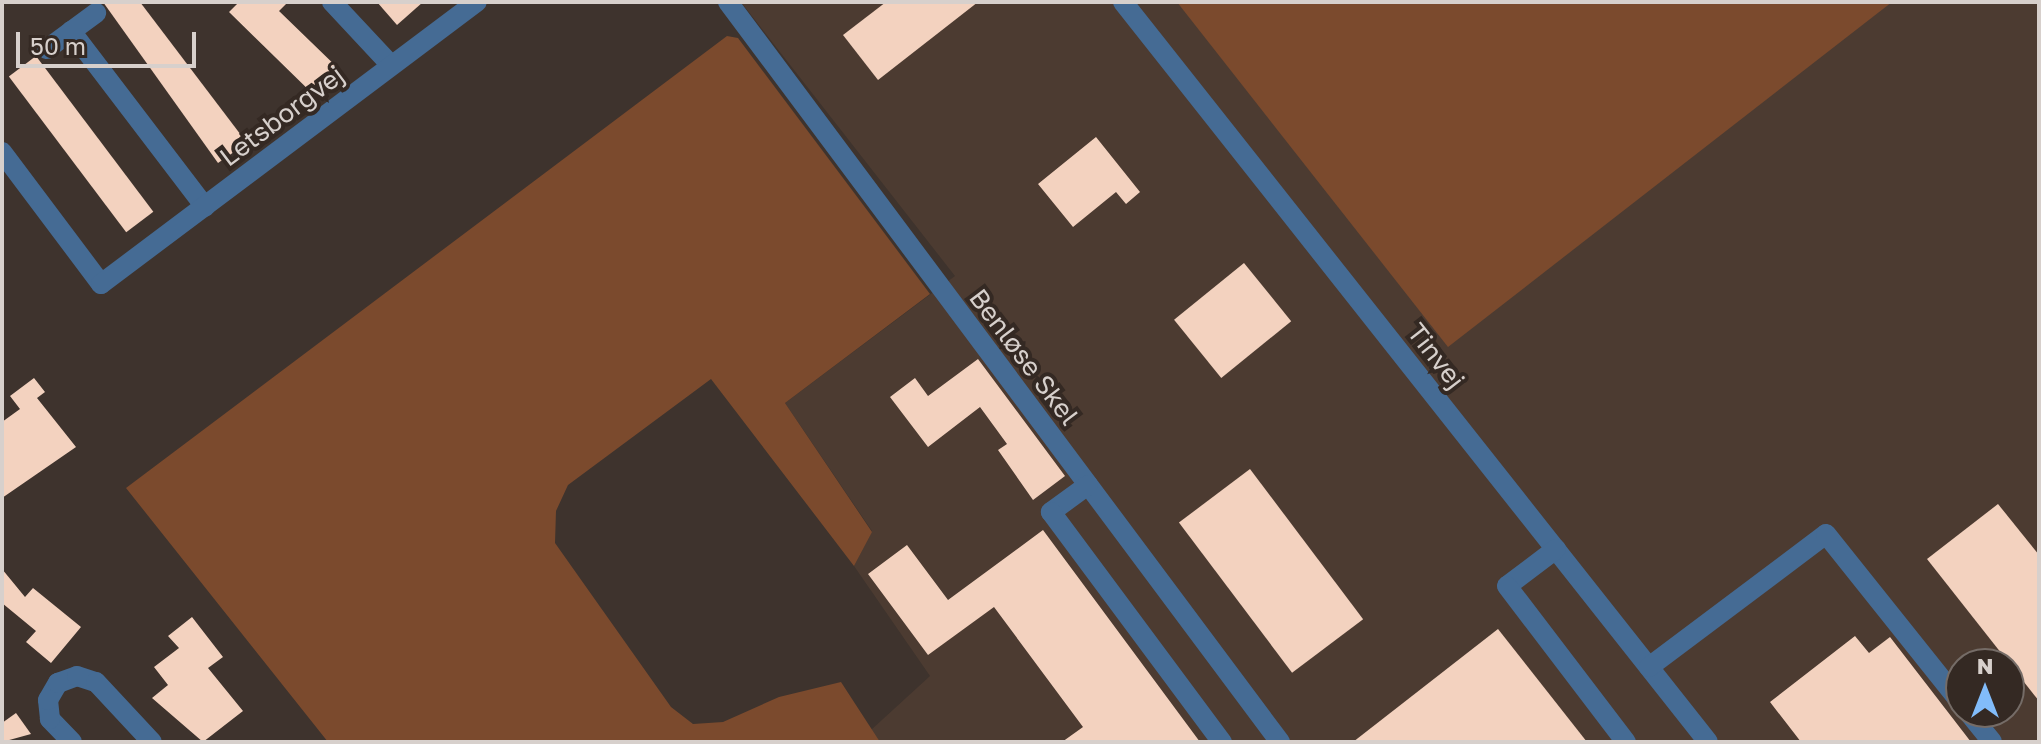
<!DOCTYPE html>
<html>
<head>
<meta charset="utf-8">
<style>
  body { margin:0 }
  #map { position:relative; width:2041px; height:744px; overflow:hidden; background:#3e332d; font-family:"Golos Text",sans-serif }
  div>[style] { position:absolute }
  .built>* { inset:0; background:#4c3b31 }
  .green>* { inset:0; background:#7b4a2d }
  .building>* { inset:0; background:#f3d2bf; transform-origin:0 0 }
  .minor>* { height:20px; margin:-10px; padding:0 10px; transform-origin:10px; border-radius:10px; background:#456b94 }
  span { translate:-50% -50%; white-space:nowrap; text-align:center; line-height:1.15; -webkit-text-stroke:8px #342923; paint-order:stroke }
  .street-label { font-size:26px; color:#d7d0cc }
  .frame { position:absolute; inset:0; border:4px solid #d7d0cc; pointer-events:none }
  .north { position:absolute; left:1945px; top:648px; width:80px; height:80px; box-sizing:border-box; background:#342923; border:2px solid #756c67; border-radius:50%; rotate:0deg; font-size:22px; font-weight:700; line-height:32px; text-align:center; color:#d7d0cc }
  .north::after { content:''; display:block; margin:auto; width:28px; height:36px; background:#82bcfa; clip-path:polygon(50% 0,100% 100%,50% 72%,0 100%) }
  .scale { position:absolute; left:16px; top:32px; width:180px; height:36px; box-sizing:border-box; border:4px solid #d7d0cc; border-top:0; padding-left:10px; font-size:24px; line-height:28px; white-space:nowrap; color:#d7d0cc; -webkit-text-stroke:6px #342923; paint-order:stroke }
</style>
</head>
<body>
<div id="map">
  <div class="built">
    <div style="clip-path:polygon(evenodd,741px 2px,2039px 2px,2039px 742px,879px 742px,871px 730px,930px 676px,854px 566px,872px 531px,785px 403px,955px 276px,741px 2px,1961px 664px,2009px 664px,2009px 712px,1961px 712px,1961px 664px)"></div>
  </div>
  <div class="green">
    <div style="clip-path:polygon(1177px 2px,1892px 2px,1448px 347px)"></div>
    <div style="clip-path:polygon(727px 36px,738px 38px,930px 294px,785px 403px,872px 532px,854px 566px,711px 379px,568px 485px,556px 511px,555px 543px,671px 707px,693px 724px,723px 722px,779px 697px,841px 682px,880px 742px,328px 742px,126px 488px)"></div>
  </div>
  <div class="building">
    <div style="clip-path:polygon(103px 2px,140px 2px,247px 143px,218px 163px)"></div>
    <div style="clip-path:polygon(239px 2px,288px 2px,279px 11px,343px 73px,318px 99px,229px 12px)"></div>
    <div style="clip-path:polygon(377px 2px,423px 2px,397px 25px)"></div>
    <div style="clip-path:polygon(886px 2px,978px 2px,878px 80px,843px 35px)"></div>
    <div style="left:36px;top:56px;width:195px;height:34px;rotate:53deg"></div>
    <div style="clip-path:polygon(1096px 137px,1140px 192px,1126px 204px,1116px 192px,1073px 227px,1038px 184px)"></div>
    <div style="left:1244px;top:263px;width:75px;height:90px;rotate:51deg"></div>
    <div style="clip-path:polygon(978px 359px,1065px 476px,1033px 500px,998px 450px,1007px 444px,980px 407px,928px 447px,890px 397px,915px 378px,928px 396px)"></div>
    <div style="clip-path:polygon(34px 378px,45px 392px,37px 398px,76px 447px,2px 498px,2px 422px,20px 409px,10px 396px)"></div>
    <div style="left:1250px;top:469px;width:188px;height:89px;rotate:53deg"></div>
    <div style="clip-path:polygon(1998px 504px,2039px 555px,2039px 701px,1927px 559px)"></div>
    <div style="clip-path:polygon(1043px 530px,1200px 742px,1062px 742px,1083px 727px,994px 607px,928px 655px,868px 574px,907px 545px,948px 600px)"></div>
    <div style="clip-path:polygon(2px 569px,25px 597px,33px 588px,81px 627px,51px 663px,26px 642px,36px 631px,2px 603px)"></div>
    <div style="clip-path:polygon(192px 617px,223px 657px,208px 668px,243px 711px,203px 742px,152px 698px,168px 685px,154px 667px,179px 648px,168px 636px)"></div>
    <div style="clip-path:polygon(1498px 629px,1587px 742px,1353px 742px)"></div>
    <div style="clip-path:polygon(1855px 636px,1869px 653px,1890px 637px,1971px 742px,1801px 742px,1770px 702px)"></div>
    <div style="clip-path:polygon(16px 713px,31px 734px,2px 742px,2px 723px)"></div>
  </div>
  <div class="minor">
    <div style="left:332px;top:2px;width:86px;rotate:46.9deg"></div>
    <div style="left:728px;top:2px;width:923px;rotate:53.28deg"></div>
    <div style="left:1123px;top:2px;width:943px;rotate:51.67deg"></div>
    <div style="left:71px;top:31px;width:221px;rotate:52.7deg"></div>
    <div style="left:47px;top:49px;width:61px;rotate:-36.3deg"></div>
    <div style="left:2px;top:152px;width:165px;rotate:53.1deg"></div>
    <div style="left:101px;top:284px;width:470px;rotate:-36.9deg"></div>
    <div style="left:1088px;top:485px;width:46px;rotate:143.9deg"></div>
    <div style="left:1051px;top:512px;width:287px;rotate:53.4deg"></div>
    <div style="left:1556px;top:549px;width:61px;rotate:142.9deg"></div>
    <div style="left:1507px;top:586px;width:196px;rotate:52.7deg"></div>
    <div style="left:1649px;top:667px;width:221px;rotate:-36.9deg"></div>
    <div style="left:1826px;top:534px;width:216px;rotate:51.4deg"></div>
    <div style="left:1968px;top:712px;width:38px;rotate:51deg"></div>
    <div style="left:72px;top:742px;width:32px;rotate:-134deg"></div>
    <div style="left:50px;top:719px;width:19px;rotate:-96deg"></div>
    <div style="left:48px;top:700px;width:20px;rotate:-60deg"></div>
    <div style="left:58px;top:683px;width:20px;rotate:-20deg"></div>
    <div style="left:77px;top:676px;width:20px;rotate:18deg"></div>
    <div style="left:96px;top:682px;width:82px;rotate:47deg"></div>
  </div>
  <div class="street-label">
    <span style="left:282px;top:116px;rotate:-37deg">Letsborgvej</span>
    <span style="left:1436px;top:356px;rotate:52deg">Tinvej</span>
    <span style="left:1024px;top:357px;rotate:53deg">Benløse Skel</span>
  </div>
  <div class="frame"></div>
  <div class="north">N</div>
  <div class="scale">50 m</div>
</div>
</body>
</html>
